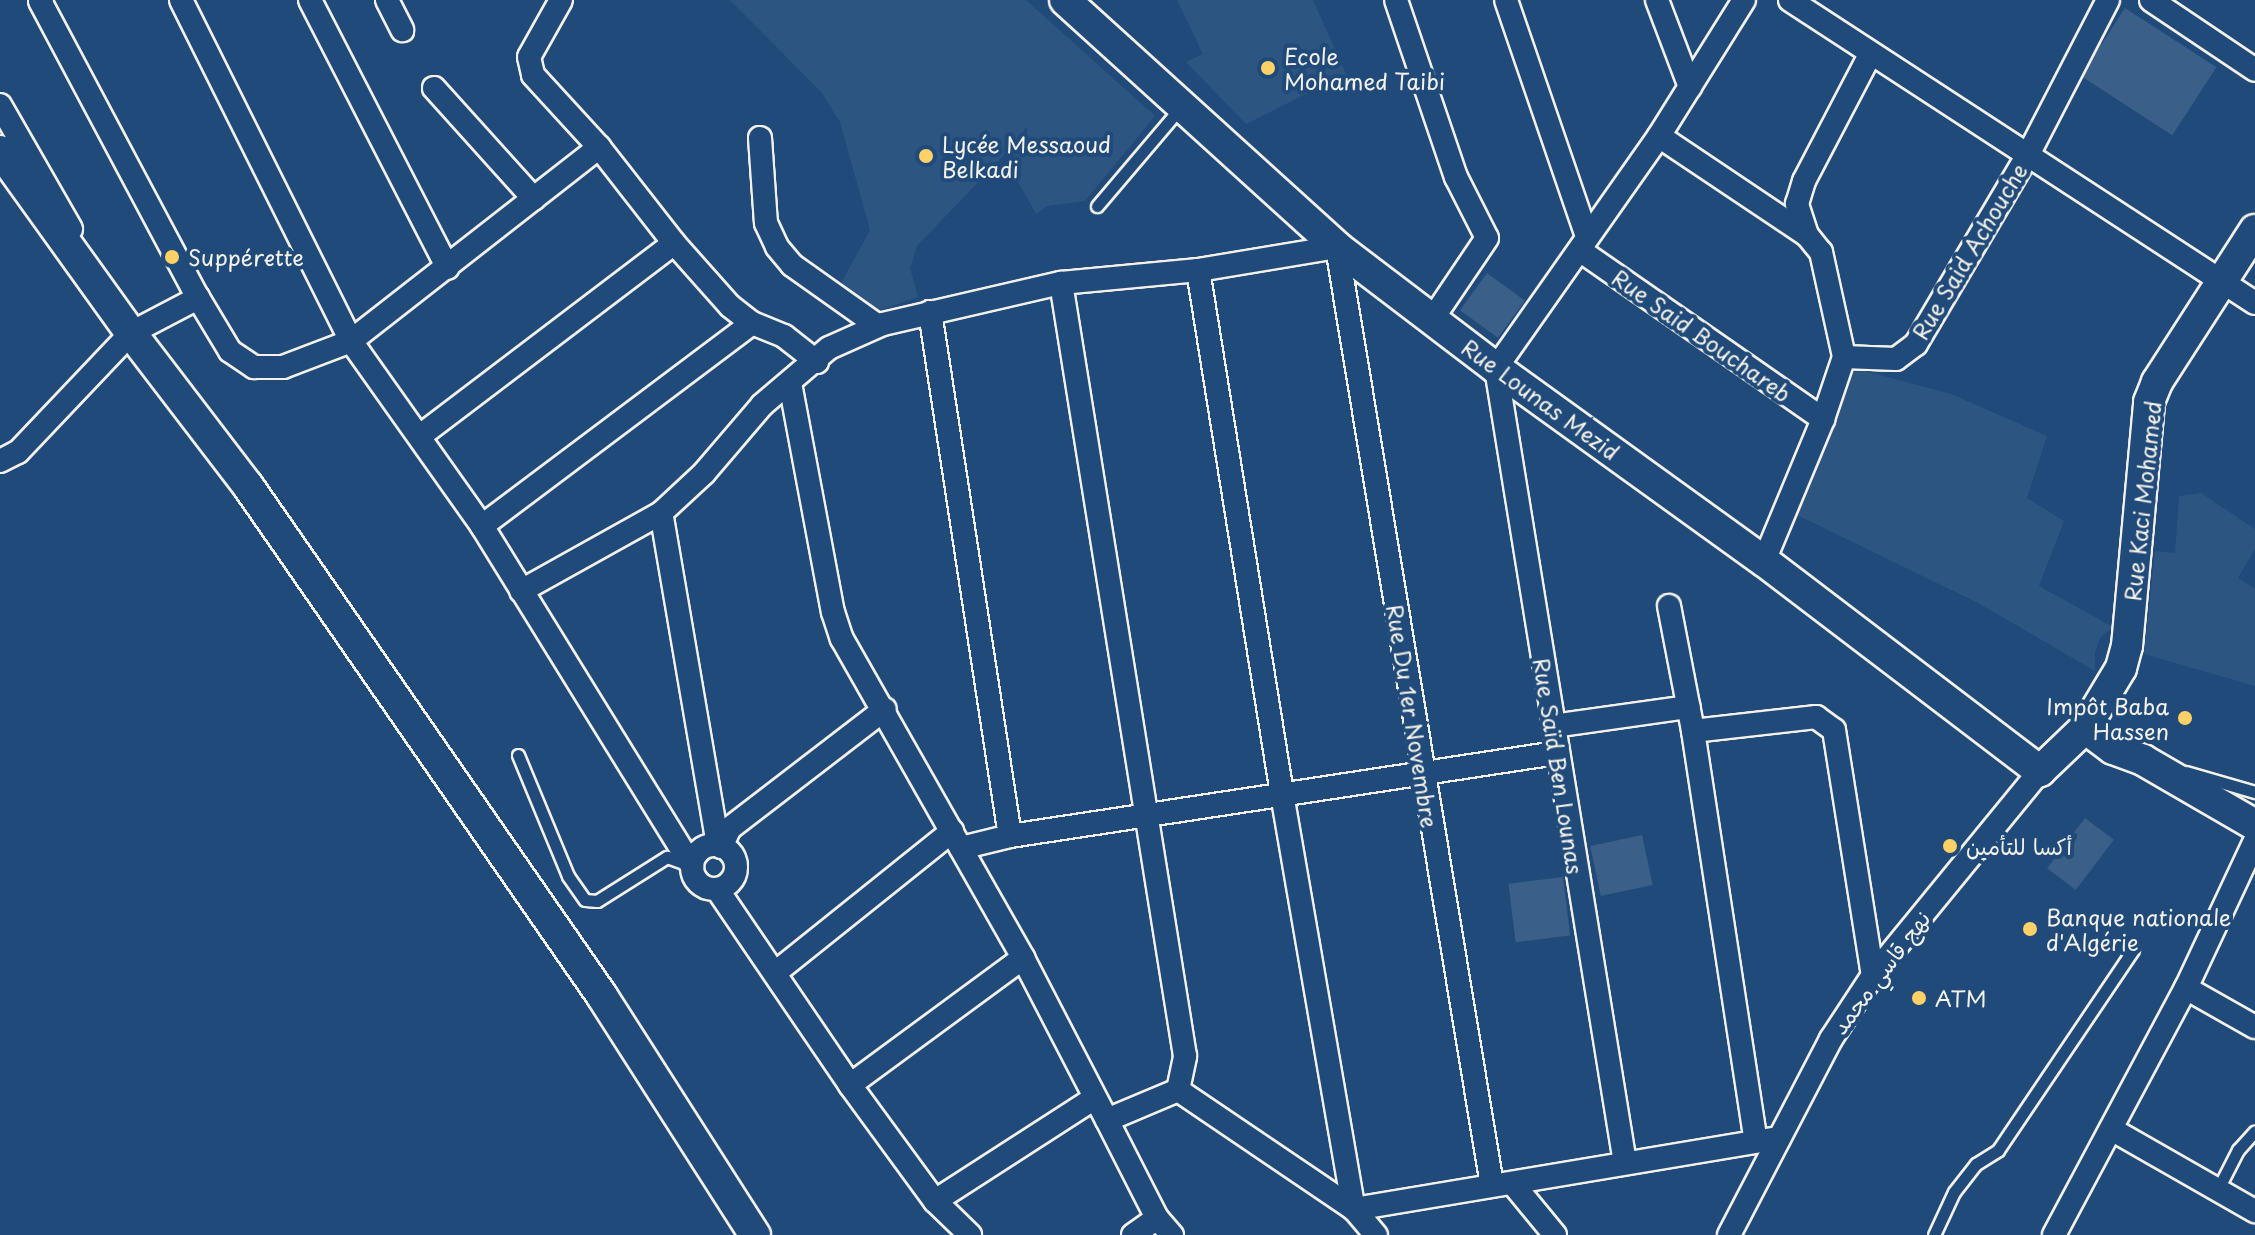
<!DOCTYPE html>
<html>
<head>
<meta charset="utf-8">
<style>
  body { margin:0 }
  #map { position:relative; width:2255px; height:1235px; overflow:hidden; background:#1f4a7a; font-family:"Playpen Sans","Playpen Sans Arabic",sans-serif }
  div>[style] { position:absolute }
  .built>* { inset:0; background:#2d5581 }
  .green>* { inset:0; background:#3a5f88; transform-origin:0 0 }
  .roads { filter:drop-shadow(2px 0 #f4f1e8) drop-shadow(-2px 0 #f4f1e8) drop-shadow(0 2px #f4f1e8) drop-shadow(0 -2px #f4f1e8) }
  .lane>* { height:11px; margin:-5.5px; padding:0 5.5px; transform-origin:5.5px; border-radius:5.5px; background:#1f4a7a }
  .street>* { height:22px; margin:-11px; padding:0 11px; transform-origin:11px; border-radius:11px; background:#1f4a7a }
  .street>.ring { margin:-11px; padding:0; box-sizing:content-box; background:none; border:22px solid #1f4a7a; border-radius:50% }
  .secondary>* { height:30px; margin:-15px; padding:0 15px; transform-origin:15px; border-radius:15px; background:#1f4a7a }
  .dots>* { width:22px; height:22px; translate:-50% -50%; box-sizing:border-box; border:4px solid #1f4a7a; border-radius:50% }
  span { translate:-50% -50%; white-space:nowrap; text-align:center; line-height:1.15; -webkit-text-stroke:8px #1f4a7a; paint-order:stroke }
  .poi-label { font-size:22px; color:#f4f1e8 }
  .left { translate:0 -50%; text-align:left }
  .right { translate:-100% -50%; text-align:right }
  .street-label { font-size:22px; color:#f4f1e8 }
</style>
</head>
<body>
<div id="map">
  <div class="built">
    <div style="clip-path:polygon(730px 0,1026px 0,1155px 116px,1085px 201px,1048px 206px,1036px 214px,1012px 171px,1020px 161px,1008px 151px,917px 246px,910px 268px,918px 297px,875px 312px,839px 287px,870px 230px,840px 122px,822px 93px)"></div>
    <div style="clip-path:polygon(1177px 0,1313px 0,1346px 74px,1246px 124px,1186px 62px,1203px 54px)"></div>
    <div style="clip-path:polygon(1865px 371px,1951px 394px,2047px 436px,2027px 498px,2064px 521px,2039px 586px,2113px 627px,2100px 638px,2095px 652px,2095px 671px,1980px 604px,1793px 513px,1846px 373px)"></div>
    <div style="clip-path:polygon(2201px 493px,2255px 529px,2255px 549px,2238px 578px,2255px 589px,2255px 686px,2144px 654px,2155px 551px,2175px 553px,2179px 496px)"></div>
  </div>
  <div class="green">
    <div style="left:2125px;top:8px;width:109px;height:81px;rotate:33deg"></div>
    <div style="left:1487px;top:273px;width:47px;height:46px;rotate:36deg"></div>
    <div style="left:2085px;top:818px;width:36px;height:63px;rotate:37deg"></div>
    <div style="left:1642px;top:835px;width:51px;height:53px;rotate:78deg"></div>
    <div style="left:1563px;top:877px;width:59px;height:55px;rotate:83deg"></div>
  </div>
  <div class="roads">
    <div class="lane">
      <div style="left:1097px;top:206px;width:128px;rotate:-49.7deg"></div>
      <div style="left:518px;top:755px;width:131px;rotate:67.5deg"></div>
      <div style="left:568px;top:876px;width:29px;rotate:55deg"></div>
      <div style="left:585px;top:900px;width:12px;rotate:5deg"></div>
      <div style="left:597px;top:901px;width:83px;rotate:-32.2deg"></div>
      <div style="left:667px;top:857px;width:23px;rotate:20deg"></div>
      <div style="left:2186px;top:772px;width:72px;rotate:16.2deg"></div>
      <div style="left:2218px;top:1189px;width:44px;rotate:-62.9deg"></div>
      <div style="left:2238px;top:1150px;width:25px;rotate:-48deg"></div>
      <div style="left:1934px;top:1235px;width:47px;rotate:-65.1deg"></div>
      <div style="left:1954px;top:1192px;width:36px;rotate:-52deg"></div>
      <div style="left:1976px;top:1164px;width:26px;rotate:-32deg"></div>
      <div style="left:1998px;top:1150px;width:241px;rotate:-56deg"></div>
    </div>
    <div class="street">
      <div style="left:42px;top:0;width:2px;rotate:153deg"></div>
      <div style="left:40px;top:1px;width:334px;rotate:62deg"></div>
      <div style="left:197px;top:296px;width:64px;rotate:59deg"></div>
      <div style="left:230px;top:351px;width:29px;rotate:34deg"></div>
      <div style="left:254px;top:367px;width:29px"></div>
      <div style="left:283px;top:367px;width:73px;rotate:-20.9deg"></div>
      <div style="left:351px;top:341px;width:315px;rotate:-38deg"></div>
      <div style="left:181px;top:0;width:381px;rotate:63.5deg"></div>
      <div style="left:351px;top:341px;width:227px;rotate:54.7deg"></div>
      <div style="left:482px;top:526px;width:400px;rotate:58.3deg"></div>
      <div style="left:310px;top:0;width:301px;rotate:62.8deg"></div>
      <div style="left:387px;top:0;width:34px;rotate:63deg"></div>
      <div style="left:561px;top:0;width:65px;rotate:119.3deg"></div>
      <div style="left:529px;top:57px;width:18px;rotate:77deg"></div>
      <div style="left:533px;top:75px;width:98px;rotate:47.5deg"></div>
      <div style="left:599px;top:147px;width:122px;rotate:52deg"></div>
      <div style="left:674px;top:243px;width:84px;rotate:48.4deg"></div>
      <div style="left:730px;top:306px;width:28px;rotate:38deg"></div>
      <div style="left:752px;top:323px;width:35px;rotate:22deg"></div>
      <div style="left:784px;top:336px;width:42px;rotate:38.2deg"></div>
      <div style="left:1396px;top:0;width:187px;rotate:71.3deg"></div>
      <div style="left:1456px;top:177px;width:68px;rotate:63.1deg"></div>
      <div style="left:1487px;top:238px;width:97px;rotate:124deg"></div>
      <div style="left:1506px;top:0;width:250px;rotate:71.1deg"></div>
      <div style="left:1657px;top:0;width:93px;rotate:69.2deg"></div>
      <div style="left:1790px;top:0;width:555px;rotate:33.09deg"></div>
      <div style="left:2151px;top:0;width:125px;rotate:33.9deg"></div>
      <div style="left:434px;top:88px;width:149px;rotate:48deg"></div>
      <div style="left:0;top:105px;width:143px;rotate:60.2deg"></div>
      <div style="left:1659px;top:136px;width:178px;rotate:33.8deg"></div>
      <div style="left:1807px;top:235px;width:22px;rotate:51deg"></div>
      <div style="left:1821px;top:252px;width:107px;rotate:77.6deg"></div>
      <div style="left:760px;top:138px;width:85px;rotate:86deg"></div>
      <div style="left:766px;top:223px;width:26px;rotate:65deg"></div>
      <div style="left:777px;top:247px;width:23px;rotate:50deg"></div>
      <div style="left:792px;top:265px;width:105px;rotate:35.3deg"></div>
      <div style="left:1807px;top:235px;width:33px;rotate:-108deg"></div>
      <div style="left:1797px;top:204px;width:24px;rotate:-73deg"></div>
      <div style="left:1804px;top:181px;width:144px;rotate:-62.4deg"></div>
      <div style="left:1581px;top:251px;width:295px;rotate:34.8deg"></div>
      <div style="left:1198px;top:270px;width:531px;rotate:80.89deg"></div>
      <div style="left:1282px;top:794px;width:421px;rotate:80.2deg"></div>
      <div style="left:1354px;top:1209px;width:34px;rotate:50deg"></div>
      <div style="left:930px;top:312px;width:530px;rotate:81.32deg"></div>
      <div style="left:790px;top:383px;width:233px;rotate:79.4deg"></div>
      <div style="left:833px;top:612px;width:28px;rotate:72deg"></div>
      <div style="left:842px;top:639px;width:367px;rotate:60.4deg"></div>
      <div style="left:1023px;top:958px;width:182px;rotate:62.6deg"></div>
      <div style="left:1107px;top:1120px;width:77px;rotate:-22.9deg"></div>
      <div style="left:1178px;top:1090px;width:35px;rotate:-78deg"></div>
      <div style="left:1185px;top:1056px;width:783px;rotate:-99.11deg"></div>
      <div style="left:420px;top:436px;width:319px;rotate:-37.2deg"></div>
      <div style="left:0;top:461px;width:20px;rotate:-27deg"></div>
      <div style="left:18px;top:452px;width:164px;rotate:-46.5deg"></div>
      <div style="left:131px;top:333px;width:76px;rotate:-27.6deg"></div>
      <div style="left:482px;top:526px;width:338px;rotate:-36.9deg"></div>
      <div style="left:1764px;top:561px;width:154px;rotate:-67.4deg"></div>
      <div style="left:1823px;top:419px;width:65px;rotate:-71.3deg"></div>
      <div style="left:1844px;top:357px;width:52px;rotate:2.2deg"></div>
      <div style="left:1896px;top:359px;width:25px;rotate:-37deg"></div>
      <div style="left:1916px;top:344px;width:222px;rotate:-59.4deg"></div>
      <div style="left:2029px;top:153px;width:172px;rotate:-62.7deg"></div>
      <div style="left:521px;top:591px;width:160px;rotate:-29.1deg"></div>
      <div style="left:1669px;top:606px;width:127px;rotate:79.1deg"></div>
      <div style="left:1693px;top:731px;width:415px;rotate:81.3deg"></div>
      <div style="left:1553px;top:726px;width:137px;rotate:-8deg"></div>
      <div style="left:1693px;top:731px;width:124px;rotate:-6.5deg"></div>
      <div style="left:1816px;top:717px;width:22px;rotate:36deg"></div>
      <div style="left:1834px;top:730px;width:248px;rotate:81deg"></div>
      <div style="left:718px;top:845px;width:337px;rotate:-99.7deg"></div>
      <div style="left:661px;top:513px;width:59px;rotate:-42.9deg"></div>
      <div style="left:704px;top:473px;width:89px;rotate:-49.5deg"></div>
      <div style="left:762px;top:405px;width:88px;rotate:-40.4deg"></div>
      <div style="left:829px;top:348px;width:59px;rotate:-24deg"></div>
      <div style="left:883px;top:324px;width:183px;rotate:-13deg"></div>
      <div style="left:1061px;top:283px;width:138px;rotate:-5.4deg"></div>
      <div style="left:1198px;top:270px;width:141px;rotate:-9.4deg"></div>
      <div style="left:1337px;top:247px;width:951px;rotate:80.62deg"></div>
      <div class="ring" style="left:692px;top:845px;width:22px;height:22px"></div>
      <div style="left:721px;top:847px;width:21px;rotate:-65deg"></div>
      <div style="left:730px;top:828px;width:195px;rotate:-37.5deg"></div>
      <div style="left:961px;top:848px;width:50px;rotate:-13.8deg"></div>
      <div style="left:1010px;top:836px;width:552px;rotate:-8.64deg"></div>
      <div style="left:717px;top:889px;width:237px;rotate:55.8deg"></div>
      <div style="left:850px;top:1085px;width:144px;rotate:53.8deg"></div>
      <div style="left:935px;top:1201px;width:49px;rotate:44.2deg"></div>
      <div style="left:775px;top:973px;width:227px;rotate:-38.7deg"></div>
      <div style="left:2186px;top:988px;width:79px;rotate:29.5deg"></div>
      <div style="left:850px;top:1085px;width:215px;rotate:-36.3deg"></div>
      <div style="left:1178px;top:1090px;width:212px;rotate:34.1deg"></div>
      <div style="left:1354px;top:1209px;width:431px;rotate:-9.5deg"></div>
      <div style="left:1107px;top:1120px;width:110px;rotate:63deg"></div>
      <div style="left:1157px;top:1218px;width:23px;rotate:49deg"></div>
      <div style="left:2111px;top:1129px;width:166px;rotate:29.7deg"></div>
      <div style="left:1625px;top:1163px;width:805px;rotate:-99.22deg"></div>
      <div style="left:1496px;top:368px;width:284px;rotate:-54.9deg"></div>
      <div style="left:1659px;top:136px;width:160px;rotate:-58deg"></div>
      <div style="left:1513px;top:1184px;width:66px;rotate:50.5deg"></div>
      <div style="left:935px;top:1201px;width:190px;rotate:-32.8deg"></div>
      <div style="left:1133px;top:1235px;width:29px;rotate:-35deg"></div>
      <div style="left:1729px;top:1235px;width:221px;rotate:-62.5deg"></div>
      <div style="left:1831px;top:1039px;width:77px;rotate:-56.7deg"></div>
      <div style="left:1873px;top:975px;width:264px;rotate:-50.7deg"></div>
      <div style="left:2054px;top:1235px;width:280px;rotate:-61.9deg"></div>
      <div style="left:2186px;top:988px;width:162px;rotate:-64.9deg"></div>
    </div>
    <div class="secondary">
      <div style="left:1065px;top:0;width:367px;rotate:42.2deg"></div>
      <div style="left:1337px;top:247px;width:200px;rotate:37.3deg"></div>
      <div style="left:1496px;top:368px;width:330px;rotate:35.8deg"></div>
      <div style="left:1764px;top:561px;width:347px;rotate:37.3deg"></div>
      <div style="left:2040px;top:771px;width:62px;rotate:-43.7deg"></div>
      <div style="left:2085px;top:728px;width:70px;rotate:-59deg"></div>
      <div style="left:2121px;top:668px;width:23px;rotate:-75deg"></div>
      <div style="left:2127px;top:646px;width:245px;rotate:-84.8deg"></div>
      <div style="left:2149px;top:402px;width:22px;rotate:-68deg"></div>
      <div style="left:2157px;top:382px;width:181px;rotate:-57.2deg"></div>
      <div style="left:0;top:151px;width:224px;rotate:54.3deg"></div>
      <div style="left:131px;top:333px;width:193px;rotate:52.6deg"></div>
      <div style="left:248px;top:486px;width:621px;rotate:55.23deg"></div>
      <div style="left:602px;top:996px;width:284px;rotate:57.4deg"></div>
      <div style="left:2085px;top:728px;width:35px;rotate:37deg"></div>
      <div style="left:2113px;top:749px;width:32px;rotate:20deg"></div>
      <div style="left:2143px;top:760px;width:129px;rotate:30.1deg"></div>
    </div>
  </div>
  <div class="dots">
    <div style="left:1268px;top:68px;background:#ffd166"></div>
    <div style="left:926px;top:156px;background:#ffd166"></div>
    <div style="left:172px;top:257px;background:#ffd166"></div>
    <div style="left:2185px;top:718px;background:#ffd166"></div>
    <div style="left:1950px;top:846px;background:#ffd166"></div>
    <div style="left:2030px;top:929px;background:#ffd166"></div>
    <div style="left:1919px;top:998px;background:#ffd166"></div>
  </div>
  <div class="poi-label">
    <span class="left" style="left:1284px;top:68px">Ecole<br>Mohamed Taibi</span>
    <span class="left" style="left:942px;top:156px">Lycée Messaoud<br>Belkadi</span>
    <span class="left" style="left:188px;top:257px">Suppérette</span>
    <span class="right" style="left:2169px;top:718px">Impôt Baba<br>Hassen</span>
    <span class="left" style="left:1966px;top:846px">أكسا للتأمين</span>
    <span class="left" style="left:2046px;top:929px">Banque nationale<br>d'Algérie</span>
    <span class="left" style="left:1935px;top:998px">ATM</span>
  </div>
  <div class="street-label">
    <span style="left:1969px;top:251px;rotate:-59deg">Rue Said Achouche</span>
    <span style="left:1702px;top:335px;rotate:35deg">Rue Said Bouchareb</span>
    <span style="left:1541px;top:399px;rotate:36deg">Rue Lounas Mezid</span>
    <span style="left:2142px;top:501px;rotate:-84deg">Rue Kaci Mohamed</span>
    <span style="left:1413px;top:716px;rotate:81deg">Rue Du 1er Novembre</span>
    <span style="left:1559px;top:766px;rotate:81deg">Rue Saïd Ben Lounas</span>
    <span style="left:1880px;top:972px;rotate:-53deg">نهج قاسي محمد</span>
  </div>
</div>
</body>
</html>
